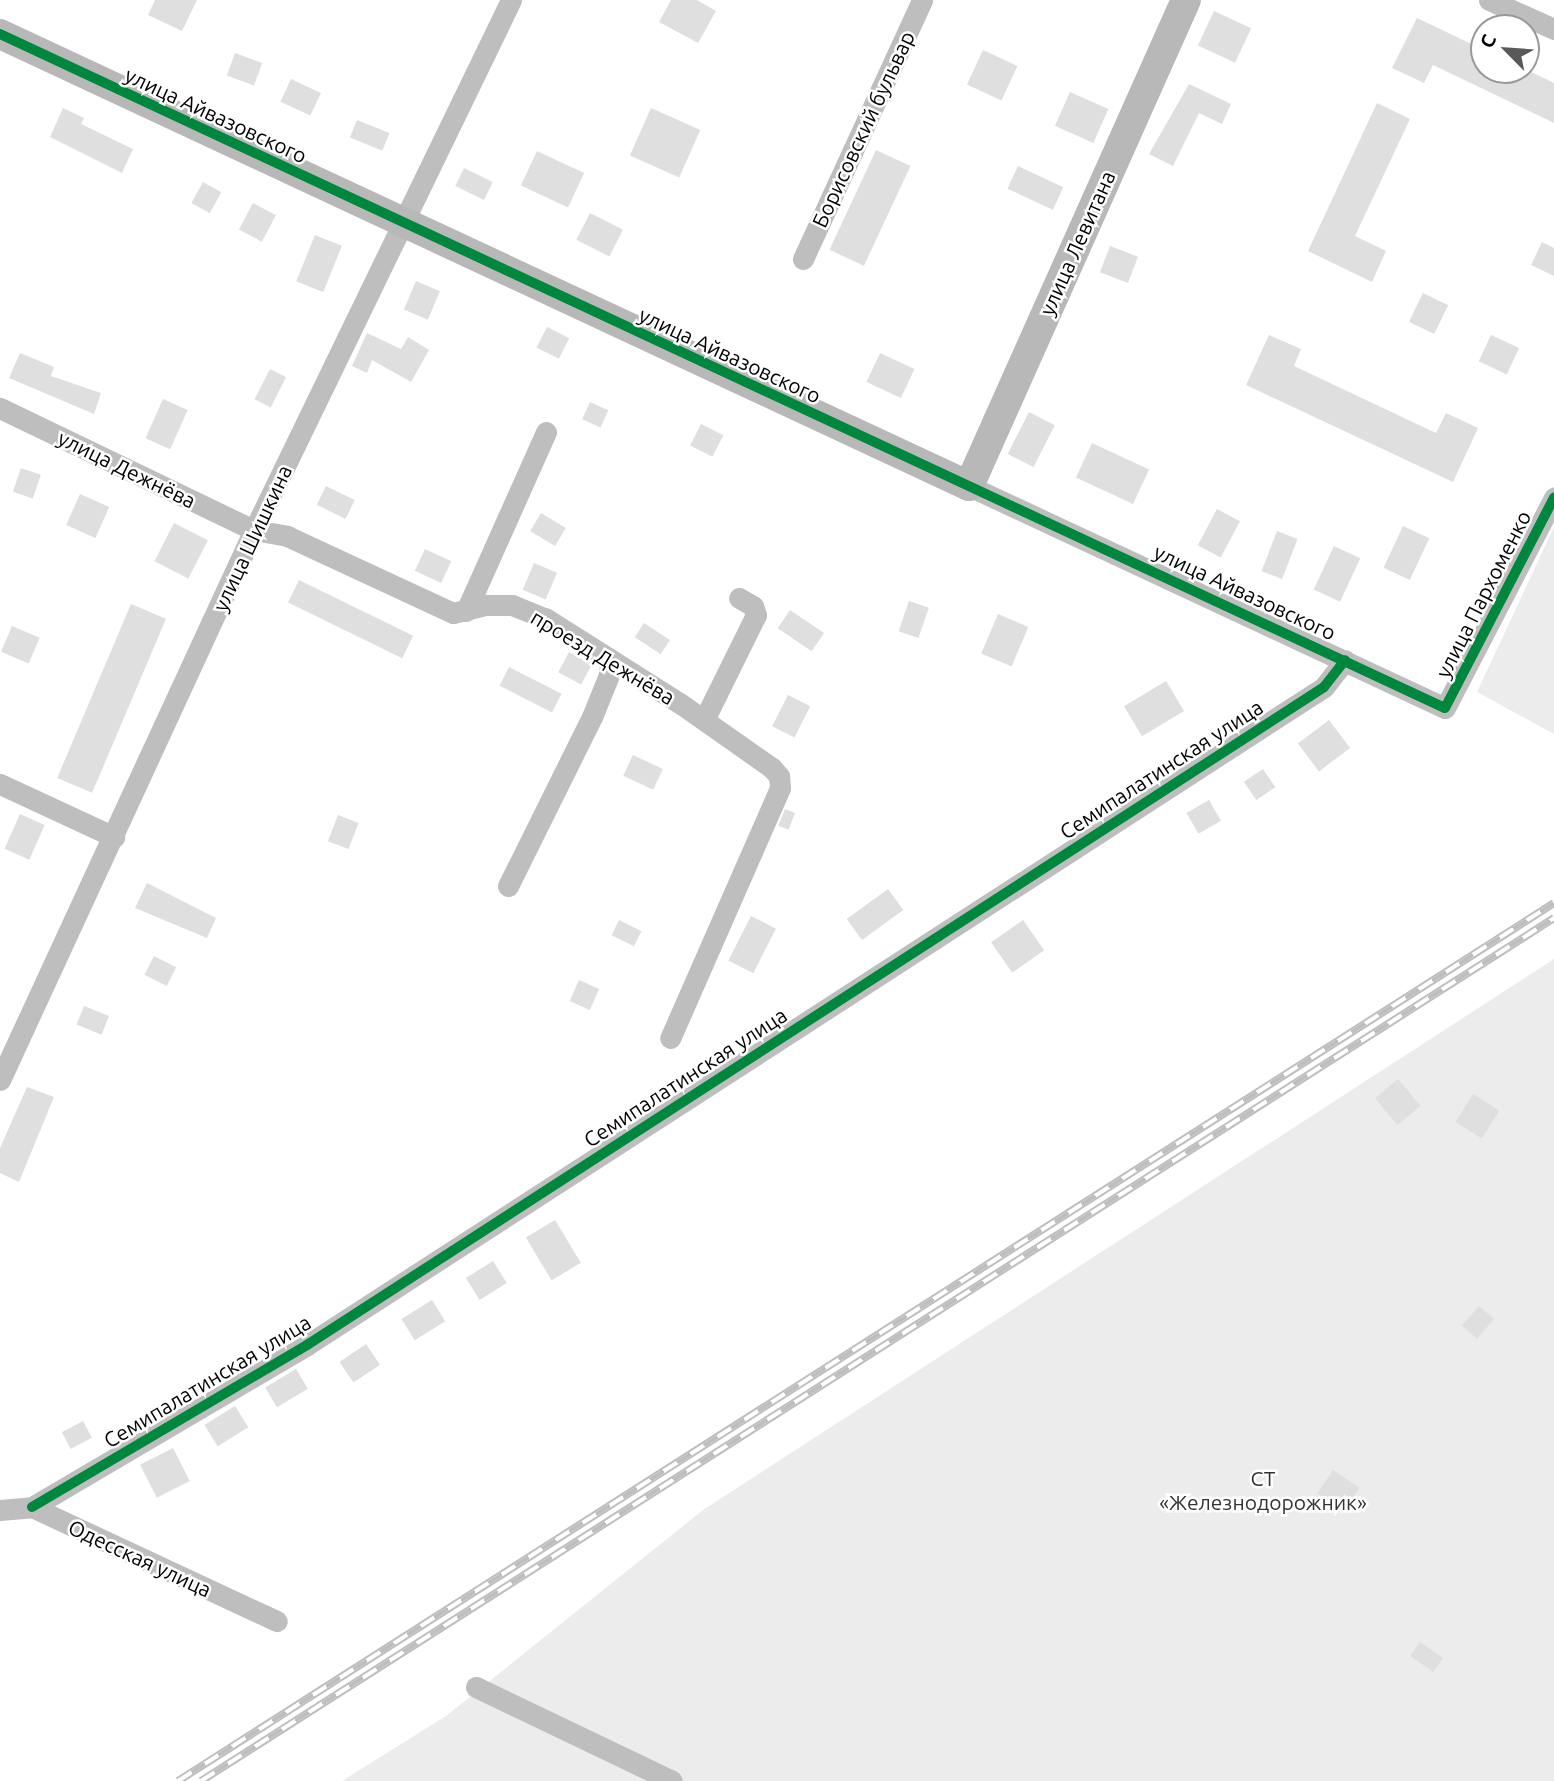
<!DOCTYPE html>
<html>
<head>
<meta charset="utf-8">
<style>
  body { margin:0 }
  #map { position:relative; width:1554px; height:1781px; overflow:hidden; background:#fff; font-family:Ubuntu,sans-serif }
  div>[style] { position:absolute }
  .green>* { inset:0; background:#ececec }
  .building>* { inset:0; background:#dfdfdf; transform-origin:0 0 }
  .street>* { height:21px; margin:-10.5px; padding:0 10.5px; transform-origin:10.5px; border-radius:10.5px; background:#bebebe }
  .secondary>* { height:30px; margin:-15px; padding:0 15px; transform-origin:15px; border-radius:15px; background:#b8b8b8 }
  .rail>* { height:8px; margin-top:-4px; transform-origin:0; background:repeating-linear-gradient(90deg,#fff 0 16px,#bebebe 0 32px); box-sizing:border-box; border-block:2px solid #bebebe }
  .cycleway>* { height:10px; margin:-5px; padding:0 5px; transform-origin:5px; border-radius:5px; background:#00873e }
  span { translate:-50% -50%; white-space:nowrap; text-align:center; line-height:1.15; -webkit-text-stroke:5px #fff; paint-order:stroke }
  .street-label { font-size:21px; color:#000 }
  .park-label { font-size:21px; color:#333 }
  .north { position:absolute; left:1470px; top:14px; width:70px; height:70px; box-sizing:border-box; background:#fff; border:2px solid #999; border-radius:50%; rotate:295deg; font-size:19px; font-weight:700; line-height:28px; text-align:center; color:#000 }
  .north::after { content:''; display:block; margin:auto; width:24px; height:32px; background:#595959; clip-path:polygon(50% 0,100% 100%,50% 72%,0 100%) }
</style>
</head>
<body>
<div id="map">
  <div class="green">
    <div style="clip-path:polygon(1554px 527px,1554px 734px,1477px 692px)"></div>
    <div style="clip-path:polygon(1554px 959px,1554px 1781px,342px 1781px,446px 1716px,703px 1510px)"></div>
  </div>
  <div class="building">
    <div style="clip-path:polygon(155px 0,197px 0,182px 31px,148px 15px)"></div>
    <div style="clip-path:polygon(671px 0,697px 0,716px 11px,698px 43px,659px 22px)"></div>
    <div style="left:1214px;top:11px;width:41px;height:38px;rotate:25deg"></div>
    <div style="clip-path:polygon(1417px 18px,1484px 50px,1484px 70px,1527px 70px,1554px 83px,1554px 123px,1433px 65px,1424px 83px,1392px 68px)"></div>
    <div style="left:983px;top:50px;width:38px;height:38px;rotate:25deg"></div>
    <div style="left:235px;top:53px;width:29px;height:24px;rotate:20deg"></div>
    <div style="left:291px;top:79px;width:33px;height:25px;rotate:25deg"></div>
    <div style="clip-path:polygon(1189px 84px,1231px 104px,1222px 124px,1199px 113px,1173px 166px,1149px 154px)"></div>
    <div style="left:1070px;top:92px;width:42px;height:37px;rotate:24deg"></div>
    <div style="clip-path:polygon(1377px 103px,1410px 119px,1355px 236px,1386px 251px,1372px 282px,1308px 251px)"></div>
    <div style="clip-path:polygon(63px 108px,84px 118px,81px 124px,133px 149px,122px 173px,50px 137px)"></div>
    <div style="left:651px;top:108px;width:54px;height:52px;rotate:24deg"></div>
    <div style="left:357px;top:120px;width:35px;height:19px;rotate:22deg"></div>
    <div style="left:876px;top:150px;width:38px;height:110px;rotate:25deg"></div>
    <div style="left:537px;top:151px;width:52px;height:38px;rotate:25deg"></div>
    <div style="left:1018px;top:166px;width:50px;height:25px;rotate:25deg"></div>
    <div style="left:464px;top:168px;width:32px;height:20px;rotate:26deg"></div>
    <div style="left:203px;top:182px;width:21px;height:24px;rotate:29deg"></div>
    <div style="left:253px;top:203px;width:26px;height:30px;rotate:28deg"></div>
    <div style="left:590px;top:213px;width:37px;height:30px;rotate:27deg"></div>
    <div style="left:315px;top:235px;width:29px;height:50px;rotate:22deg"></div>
    <div style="clip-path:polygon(1542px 242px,1554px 248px,1554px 276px,1531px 265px)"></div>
    <div style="left:1110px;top:246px;width:30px;height:28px;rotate:21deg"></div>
    <div style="left:416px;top:281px;width:26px;height:31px;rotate:23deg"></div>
    <div style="left:1423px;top:293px;width:28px;height:32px;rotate:26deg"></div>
    <div style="left:547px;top:327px;width:25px;height:23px;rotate:27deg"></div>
    <div style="clip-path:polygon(367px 333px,401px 349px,408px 337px,429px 350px,411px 382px,372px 360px,367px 373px,352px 366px)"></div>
    <div style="clip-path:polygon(1269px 335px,1301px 349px,1294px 366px,1436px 433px,1446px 413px,1478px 428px,1453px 482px,1246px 385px)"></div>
    <div style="left:1491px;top:335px;width:31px;height:29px;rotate:25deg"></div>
    <div style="clip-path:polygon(20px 353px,54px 367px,51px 376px,101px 393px,94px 414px,9px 378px)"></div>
    <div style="left:880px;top:353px;width:38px;height:32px;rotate:25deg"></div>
    <div style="left:270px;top:369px;width:18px;height:34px;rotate:27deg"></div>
    <div style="left:163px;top:399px;width:27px;height:43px;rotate:24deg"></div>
    <div style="left:590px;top:402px;width:20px;height:19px;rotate:24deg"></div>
    <div style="left:1029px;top:412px;width:29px;height:47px;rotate:27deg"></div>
    <div style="left:701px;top:424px;width:25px;height:24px;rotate:27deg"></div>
    <div style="left:1092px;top:443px;width:63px;height:38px;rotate:25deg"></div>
    <div style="left:21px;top:468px;width:21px;height:25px;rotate:19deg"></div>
    <div style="left:326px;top:486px;width:32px;height:21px;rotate:26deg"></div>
    <div style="left:80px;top:494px;width:32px;height:34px;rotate:24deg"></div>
    <div style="left:1217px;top:509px;width:26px;height:41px;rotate:28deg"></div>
    <div style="left:541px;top:513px;width:29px;height:21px;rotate:31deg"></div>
    <div style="left:174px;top:523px;width:38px;height:43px;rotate:27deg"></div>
    <div style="left:1403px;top:526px;width:29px;height:46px;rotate:25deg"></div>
    <div style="left:1277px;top:531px;width:22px;height:43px;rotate:21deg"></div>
    <div style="left:1334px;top:546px;width:29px;height:48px;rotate:25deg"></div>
    <div style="left:425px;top:549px;width:29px;height:24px;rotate:25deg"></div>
    <div style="left:534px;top:563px;width:25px;height:29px;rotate:23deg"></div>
    <div style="left:299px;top:580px;width:127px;height:25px;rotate:26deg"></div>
    <div style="left:909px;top:601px;width:21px;height:32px;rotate:19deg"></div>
    <div style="left:131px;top:604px;width:38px;height:189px;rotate:23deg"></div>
    <div style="left:790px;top:610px;width:41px;height:22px;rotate:34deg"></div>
    <div style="left:998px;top:614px;width:33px;height:43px;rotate:23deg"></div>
    <div style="left:644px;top:623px;width:31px;height:17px;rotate:33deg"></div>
    <div style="left:12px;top:626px;width:30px;height:28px;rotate:23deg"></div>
    <div style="left:569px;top:652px;width:26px;height:23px;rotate:28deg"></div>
    <div style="left:509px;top:667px;width:59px;height:21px;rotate:27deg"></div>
    <div style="left:1166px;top:681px;width:35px;height:49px;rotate:59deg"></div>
    <div style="left:788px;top:695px;width:25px;height:35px;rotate:27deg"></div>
    <div style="left:1329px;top:720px;width:35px;height:39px;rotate:53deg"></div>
    <div style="left:633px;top:755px;width:33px;height:23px;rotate:25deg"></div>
    <div style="left:1263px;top:769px;width:22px;height:23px;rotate:56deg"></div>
    <div style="left:1209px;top:800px;width:24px;height:26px;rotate:60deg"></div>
    <div style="left:785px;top:809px;width:11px;height:18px;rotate:22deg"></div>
    <div style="left:20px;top:814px;width:27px;height:38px;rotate:24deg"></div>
    <div style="left:338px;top:815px;width:22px;height:28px;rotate:21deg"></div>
    <div style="clip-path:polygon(147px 883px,216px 918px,207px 938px,135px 908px)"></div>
    <div style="left:888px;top:889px;width:26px;height:51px;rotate:54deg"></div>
    <div style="left:751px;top:916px;width:28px;height:50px;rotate:27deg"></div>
    <div style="left:619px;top:920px;width:25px;height:17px;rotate:26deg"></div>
    <div style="left:1023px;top:920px;width:37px;height:39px;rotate:55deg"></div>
    <div style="left:154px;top:956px;width:25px;height:21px;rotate:27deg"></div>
    <div style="left:579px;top:980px;width:22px;height:23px;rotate:24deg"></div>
    <div style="left:84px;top:1006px;width:27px;height:20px;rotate:22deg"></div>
    <div style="left:1398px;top:1079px;width:35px;height:30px;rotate:50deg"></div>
    <div style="clip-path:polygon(27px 1087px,54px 1097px,19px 1182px,0 1173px,0 1148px)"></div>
    <div style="left:1473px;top:1094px;width:31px;height:33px;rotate:32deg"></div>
    <div style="left:555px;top:1220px;width:50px;height:34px;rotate:59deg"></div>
    <div style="left:493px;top:1261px;width:26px;height:32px;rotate:58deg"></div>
    <div style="left:432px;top:1300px;width:25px;height:36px;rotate:58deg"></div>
    <div style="left:1479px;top:1306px;width:20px;height:26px;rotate:41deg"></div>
    <div style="left:366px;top:1344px;width:25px;height:32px;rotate:56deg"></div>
    <div style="left:296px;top:1369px;width:23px;height:36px;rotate:59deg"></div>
    <div style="left:235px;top:1406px;width:25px;height:36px;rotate:58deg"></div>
    <div style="left:83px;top:1421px;width:19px;height:24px;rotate:62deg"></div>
    <div style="left:173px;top:1448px;width:37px;height:37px;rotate:63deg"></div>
    <div style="left:1333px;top:1470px;width:32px;height:28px;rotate:34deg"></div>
    <div style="left:1420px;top:1642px;width:28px;height:17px;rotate:35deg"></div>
  </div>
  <div class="street">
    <div style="left:1489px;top:0;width:71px;rotate:24deg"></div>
    <div style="left:803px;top:259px;width:285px;rotate:-65.3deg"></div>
    <div style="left:0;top:408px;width:282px;rotate:25.7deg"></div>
    <div style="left:254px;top:530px;width:34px;rotate:10deg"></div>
    <div style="left:287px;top:536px;width:183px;rotate:24.9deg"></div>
    <div style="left:453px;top:613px;width:34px;rotate:-14deg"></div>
    <div style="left:486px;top:605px;width:26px"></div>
    <div style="left:512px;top:605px;width:35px;rotate:22deg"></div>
    <div style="left:545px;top:618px;width:161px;rotate:32.3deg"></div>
    <div style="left:681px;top:704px;width:111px;rotate:35.1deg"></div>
    <div style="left:772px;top:768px;width:11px;rotate:49deg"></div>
    <div style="left:779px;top:776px;width:12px;rotate:85deg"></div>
    <div style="left:780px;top:788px;width:273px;rotate:113.7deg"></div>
    <div style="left:969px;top:486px;width:525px;rotate:25deg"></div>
    <div style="left:1445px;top:708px;width:237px;rotate:-62.6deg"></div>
    <div style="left:466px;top:611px;width:196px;rotate:-65.9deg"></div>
    <div style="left:704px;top:720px;width:117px;rotate:-63.7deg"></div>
    <div style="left:756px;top:615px;width:9px;rotate:-108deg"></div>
    <div style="left:753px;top:606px;width:16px;rotate:-150deg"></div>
    <div style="left:0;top:784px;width:126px;rotate:24.9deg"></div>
    <div style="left:508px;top:886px;width:189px;rotate:-63.6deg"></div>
    <div style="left:592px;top:717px;width:45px;rotate:-68deg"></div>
    <div style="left:609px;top:675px;width:16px;rotate:-86deg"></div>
    <div style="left:0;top:1080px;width:606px;rotate:-65.21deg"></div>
    <div style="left:254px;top:530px;width:589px;rotate:-64.13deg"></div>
    <div style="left:32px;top:1507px;width:319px;rotate:-30.5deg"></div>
    <div style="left:307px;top:1345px;width:1211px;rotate:-32.9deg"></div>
    <div style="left:1324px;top:687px;width:34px;rotate:-52deg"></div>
    <div style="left:0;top:1510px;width:32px;rotate:-5deg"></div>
    <div style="left:32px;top:1507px;width:270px;rotate:25deg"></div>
    <div style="left:476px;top:1687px;width:217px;rotate:25.6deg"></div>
  </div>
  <div class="secondary">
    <div style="left:0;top:34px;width:1069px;rotate:25.01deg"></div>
    <div style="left:969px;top:486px;width:532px;rotate:-65.94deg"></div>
  </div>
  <div class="rail">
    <div style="left:178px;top:1781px;width:1632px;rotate:-32.54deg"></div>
    <div style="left:201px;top:1781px;width:1605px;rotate:-32.53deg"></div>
  </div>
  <div class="cycleway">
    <div style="left:0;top:34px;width:1594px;rotate:25.01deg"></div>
    <div style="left:1445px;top:708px;width:237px;rotate:-62.6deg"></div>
    <div style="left:32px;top:1507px;width:319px;rotate:-30.5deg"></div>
    <div style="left:307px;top:1345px;width:1211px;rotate:-32.9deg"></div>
    <div style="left:1324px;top:687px;width:34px;rotate:-52deg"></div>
  </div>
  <div class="street-label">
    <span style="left:216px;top:115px;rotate:25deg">улица Айвазовского</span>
    <span style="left:863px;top:129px;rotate:-65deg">Борисовский бульвар</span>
    <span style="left:1077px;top:243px;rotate:-66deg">улица Левитана</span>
    <span style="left:730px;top:355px;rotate:25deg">улица Айвазовского</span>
    <span style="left:127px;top:469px;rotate:26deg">улица Дежнёва</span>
    <span style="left:252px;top:538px;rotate:-65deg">улица Шишкина</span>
    <span style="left:1245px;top:592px;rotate:25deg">улица Айвазовского</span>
    <span style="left:1483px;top:594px;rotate:-63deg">улица Пархоменко</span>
    <span style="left:603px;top:657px;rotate:31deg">проезд Дежнёва</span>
    <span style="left:1161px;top:769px;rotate:-33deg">Семипалатинская улица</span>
    <span style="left:685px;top:1077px;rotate:-33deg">Семипалатинская улица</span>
    <span style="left:207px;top:1381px;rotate:-31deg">Семипалатинская улица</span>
    <span style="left:140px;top:1558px;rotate:25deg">Одесская улица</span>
  </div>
  <div class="park-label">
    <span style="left:1263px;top:1490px">СТ<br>«Железнодорожник»</span>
  </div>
  <div class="north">С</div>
</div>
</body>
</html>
